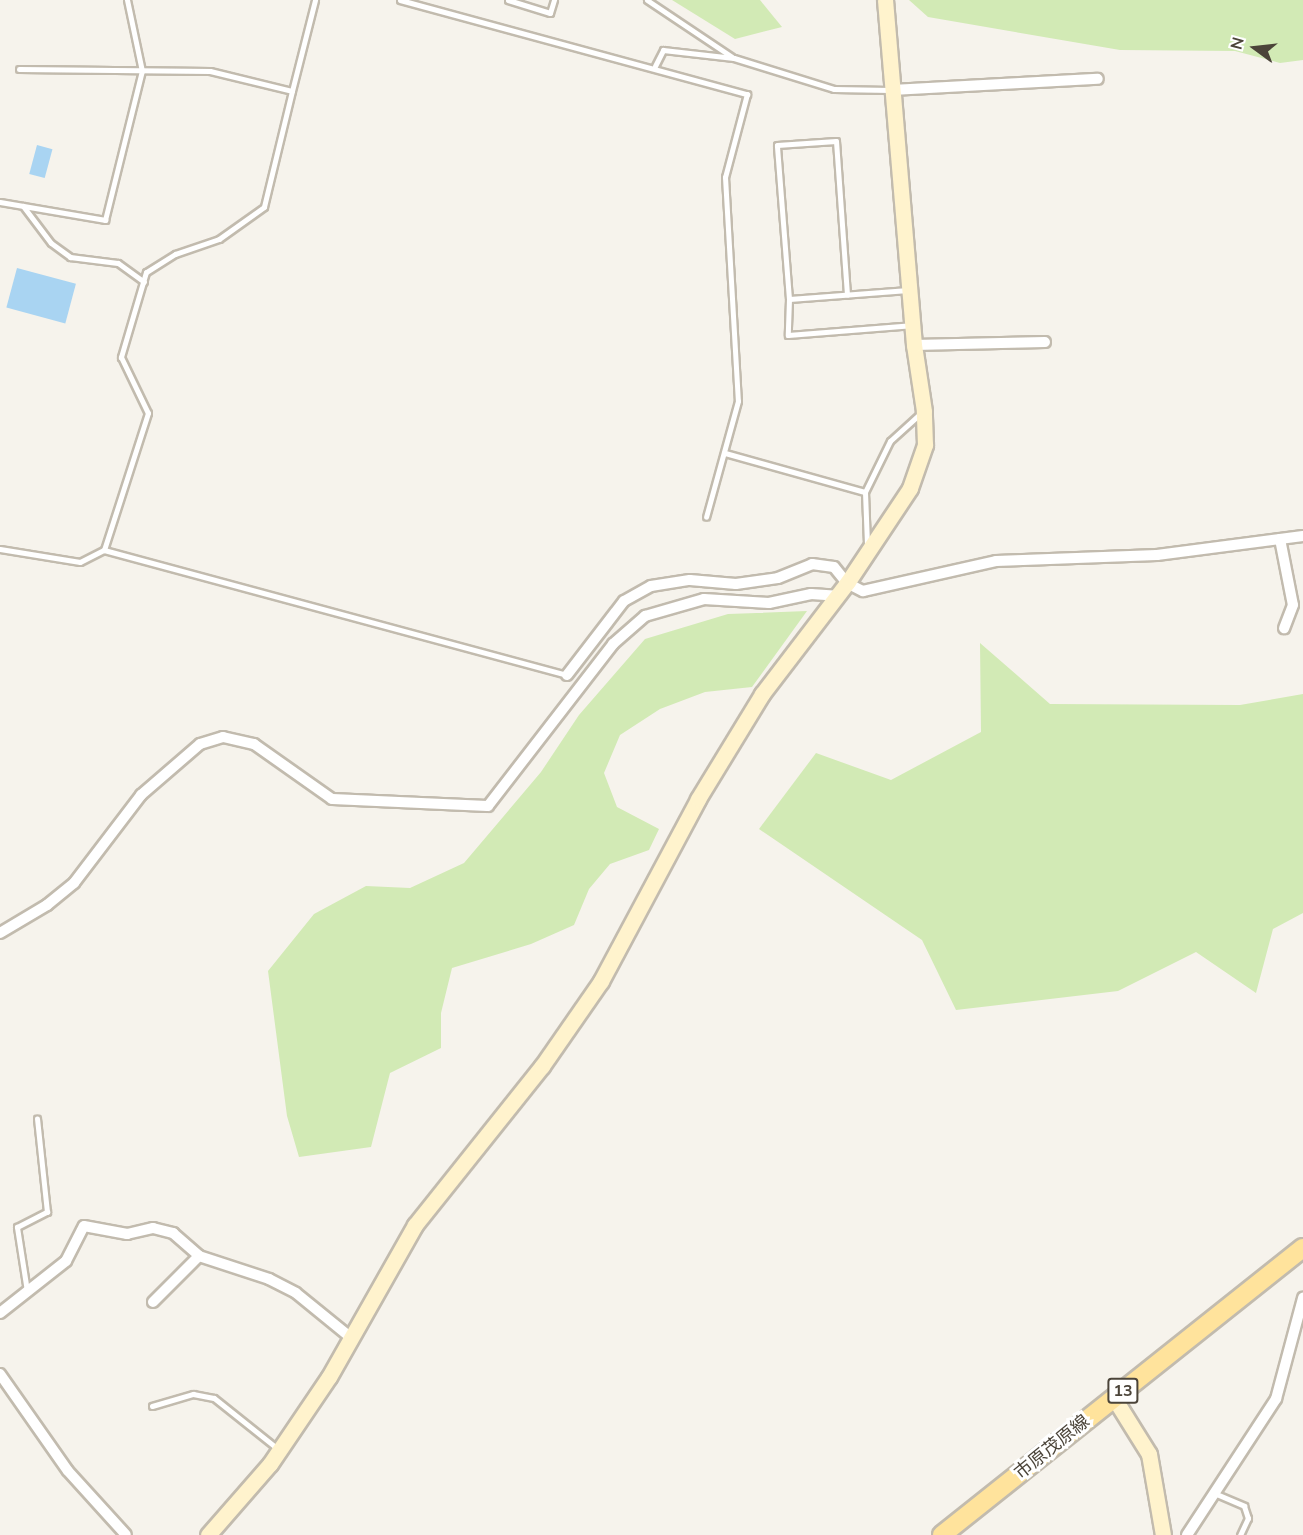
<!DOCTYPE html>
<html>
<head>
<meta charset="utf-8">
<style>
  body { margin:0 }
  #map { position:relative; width:1303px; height:1535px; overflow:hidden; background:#f6f3ec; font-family:"Nunito Sans","Noto Sans JP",sans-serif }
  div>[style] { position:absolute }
  .green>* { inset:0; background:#d2eab5 }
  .water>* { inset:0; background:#a9d4f2; transform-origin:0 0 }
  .roads { filter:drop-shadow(2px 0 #c2bbae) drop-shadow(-2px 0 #c2bbae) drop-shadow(0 2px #c2bbae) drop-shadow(0 -2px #c2bbae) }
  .lane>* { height:5px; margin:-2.5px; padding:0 2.5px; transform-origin:2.5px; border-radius:2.5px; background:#fff }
  .street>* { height:10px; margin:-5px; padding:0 5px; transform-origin:5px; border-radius:5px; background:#fff }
  .secondary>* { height:15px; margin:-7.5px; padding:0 7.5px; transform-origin:7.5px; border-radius:7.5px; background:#fff3cd }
  .primary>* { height:18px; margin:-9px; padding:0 9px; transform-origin:9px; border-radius:9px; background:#ffe39c }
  span { translate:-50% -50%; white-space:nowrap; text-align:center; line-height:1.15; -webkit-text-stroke:6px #fff; paint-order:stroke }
  .shield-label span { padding:2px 4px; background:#fff; border:2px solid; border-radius:4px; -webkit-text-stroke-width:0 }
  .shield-label { font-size:16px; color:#4b4439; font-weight:700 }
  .street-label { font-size:18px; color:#4b4439 }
  .north { position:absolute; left:1225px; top:18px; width:60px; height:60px; -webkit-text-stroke:4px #fff; paint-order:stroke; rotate:285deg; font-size:16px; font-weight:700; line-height:24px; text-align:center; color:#4b4439 }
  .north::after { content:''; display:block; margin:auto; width:21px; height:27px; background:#4b4439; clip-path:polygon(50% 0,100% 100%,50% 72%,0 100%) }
</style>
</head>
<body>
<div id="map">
  <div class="green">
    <div style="clip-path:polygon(672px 0,760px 0,782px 27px,735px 39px)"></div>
    <div style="clip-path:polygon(909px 0,1303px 0,1303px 60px,1280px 63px,1235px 51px,1120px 50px,928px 17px)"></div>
    <div style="clip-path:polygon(807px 611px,752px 687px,705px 692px,660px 709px,620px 735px,604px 773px,617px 807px,659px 829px,649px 850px,610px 864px,589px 889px,574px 925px,531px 944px,452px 968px,441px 1013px,441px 1048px,390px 1073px,371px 1147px,299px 1157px,287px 1116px,268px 971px,314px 914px,366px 886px,410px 888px,464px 863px,541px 772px,579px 715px,645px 639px,728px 614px)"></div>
    <div style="clip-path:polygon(980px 643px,1050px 704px,1240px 705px,1303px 694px,1303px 913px,1273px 929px,1256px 993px,1196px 952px,1118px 991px,956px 1010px,922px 940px,759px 829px,816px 753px,891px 780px,981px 732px)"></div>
  </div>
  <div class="water">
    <div style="left:37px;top:145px;width:16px;height:30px;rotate:15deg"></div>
    <div style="left:17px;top:268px;width:61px;height:41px;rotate:15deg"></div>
  </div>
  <div class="roads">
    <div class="lane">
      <div style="left:400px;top:0;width:360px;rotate:15.2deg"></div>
      <div style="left:747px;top:94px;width:86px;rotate:104.8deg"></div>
      <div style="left:725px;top:177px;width:224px;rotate:86.7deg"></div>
      <div style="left:738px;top:401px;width:120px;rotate:105.4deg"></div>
      <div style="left:508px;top:0;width:44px;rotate:17.2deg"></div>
      <div style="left:550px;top:13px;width:14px;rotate:-73deg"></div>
      <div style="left:647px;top:0;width:102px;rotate:33.8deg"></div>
      <div style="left:655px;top:66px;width:18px;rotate:-63deg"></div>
      <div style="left:663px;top:50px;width:71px;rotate:6.4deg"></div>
      <div style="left:734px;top:58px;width:105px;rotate:17.2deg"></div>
      <div style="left:834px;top:89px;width:56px;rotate:1deg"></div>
      <div style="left:19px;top:69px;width:191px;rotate:0.6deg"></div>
      <div style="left:210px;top:71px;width:84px;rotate:13.7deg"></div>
      <div style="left:292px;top:91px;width:94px;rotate:-75.8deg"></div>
      <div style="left:292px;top:91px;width:119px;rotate:103.6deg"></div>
      <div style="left:264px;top:207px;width:55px;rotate:144.6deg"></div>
      <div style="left:219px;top:239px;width:46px;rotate:161.2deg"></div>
      <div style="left:175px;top:254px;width:34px;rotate:148deg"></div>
      <div style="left:146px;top:272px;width:89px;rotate:106.4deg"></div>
      <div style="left:121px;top:357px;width:62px;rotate:64.3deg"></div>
      <div style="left:148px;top:413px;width:144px;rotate:107.8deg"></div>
      <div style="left:104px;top:550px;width:480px;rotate:15.1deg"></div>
      <div style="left:0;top:202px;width:107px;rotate:9.7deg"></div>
      <div style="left:105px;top:220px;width:154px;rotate:-76.1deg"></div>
      <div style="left:142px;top:71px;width:73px;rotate:-101.9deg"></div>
      <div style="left:23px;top:206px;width:46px;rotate:52.9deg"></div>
      <div style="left:51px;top:243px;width:24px;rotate:36deg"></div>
      <div style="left:70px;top:257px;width:48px;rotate:7.1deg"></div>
      <div style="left:118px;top:263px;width:32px;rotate:36deg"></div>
      <div style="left:908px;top:290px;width:119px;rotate:175.7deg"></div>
      <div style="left:789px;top:299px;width:36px;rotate:92deg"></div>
      <div style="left:788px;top:335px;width:123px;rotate:-4.6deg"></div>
      <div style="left:789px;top:299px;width:154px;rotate:-94.5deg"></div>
      <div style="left:777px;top:145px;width:59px;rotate:-3.9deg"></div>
      <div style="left:836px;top:141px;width:154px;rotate:85.9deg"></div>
      <div style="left:725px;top:453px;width:145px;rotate:15.6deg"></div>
      <div style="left:865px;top:492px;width:51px;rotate:87.8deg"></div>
      <div style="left:865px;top:492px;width:57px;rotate:-63.9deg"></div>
      <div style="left:890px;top:441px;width:43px;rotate:-42.2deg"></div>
      <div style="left:0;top:549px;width:81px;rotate:9.2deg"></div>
      <div style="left:80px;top:562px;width:27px;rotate:-27deg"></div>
      <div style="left:27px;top:1291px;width:65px;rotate:-98.9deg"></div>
      <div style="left:17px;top:1227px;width:34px;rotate:-27deg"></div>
      <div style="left:47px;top:1212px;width:94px;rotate:-96.1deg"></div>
      <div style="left:152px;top:1406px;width:43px;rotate:-16.3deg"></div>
      <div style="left:193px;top:1394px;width:21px;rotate:11deg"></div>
      <div style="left:214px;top:1398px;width:82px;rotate:38.6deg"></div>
      <div style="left:1214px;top:1493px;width:33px;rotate:23deg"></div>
      <div style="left:1244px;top:1506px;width:13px;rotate:72deg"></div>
      <div style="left:1248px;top:1518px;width:19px;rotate:115deg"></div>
    </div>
    <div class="street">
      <div style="left:892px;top:90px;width:206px;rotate:-3.1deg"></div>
      <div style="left:914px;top:345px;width:131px;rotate:-1.3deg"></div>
      <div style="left:1280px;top:539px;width:67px;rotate:78.9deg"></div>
      <div style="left:1293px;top:605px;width:25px;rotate:111deg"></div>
      <div style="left:567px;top:675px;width:93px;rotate:-52.4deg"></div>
      <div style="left:624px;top:601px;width:31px;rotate:-29deg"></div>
      <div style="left:651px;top:586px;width:39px;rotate:-9deg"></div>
      <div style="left:690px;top:580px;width:46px;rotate:5deg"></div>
      <div style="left:736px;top:584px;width:42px;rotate:-8.1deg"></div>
      <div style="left:778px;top:578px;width:37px;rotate:-22deg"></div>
      <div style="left:812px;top:564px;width:22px;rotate:8deg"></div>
      <div style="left:834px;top:567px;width:21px;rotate:51deg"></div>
      <div style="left:847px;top:583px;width:18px;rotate:27deg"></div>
      <div style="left:863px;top:591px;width:136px;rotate:-12.7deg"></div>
      <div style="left:996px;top:561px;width:161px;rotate:-2.1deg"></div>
      <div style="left:1157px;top:555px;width:147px;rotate:-7.4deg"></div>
      <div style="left:0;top:933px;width:55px;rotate:-30.8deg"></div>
      <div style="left:47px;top:905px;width:35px;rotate:-39deg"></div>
      <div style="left:74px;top:883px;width:111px;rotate:-52.7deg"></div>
      <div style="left:141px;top:795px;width:78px;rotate:-40.8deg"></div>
      <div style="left:200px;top:744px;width:24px;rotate:-17deg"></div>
      <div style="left:223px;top:737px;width:32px;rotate:13deg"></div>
      <div style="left:254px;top:744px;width:95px;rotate:35.2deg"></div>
      <div style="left:332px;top:799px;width:156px;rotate:2.6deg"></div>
      <div style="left:488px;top:806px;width:205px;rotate:-52.3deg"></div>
      <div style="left:613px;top:644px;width:43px;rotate:-41.2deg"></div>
      <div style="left:645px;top:616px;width:61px;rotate:-16.1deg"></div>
      <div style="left:704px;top:599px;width:65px;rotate:3.5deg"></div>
      <div style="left:769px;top:603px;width:43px;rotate:-12.1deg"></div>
      <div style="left:811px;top:594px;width:26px;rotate:4deg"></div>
      <div style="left:153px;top:1302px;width:65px;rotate:-45deg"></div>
      <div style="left:0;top:1313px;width:84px;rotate:-38.2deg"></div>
      <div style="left:66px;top:1261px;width:39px;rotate:-63deg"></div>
      <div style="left:84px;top:1226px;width:44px;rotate:10.5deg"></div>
      <div style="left:127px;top:1234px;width:27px;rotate:-13deg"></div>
      <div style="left:153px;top:1228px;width:21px;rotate:14deg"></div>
      <div style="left:173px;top:1233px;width:35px;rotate:41deg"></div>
      <div style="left:199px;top:1256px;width:74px;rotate:18.2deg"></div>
      <div style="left:269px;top:1279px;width:30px;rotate:27deg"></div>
      <div style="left:296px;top:1293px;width:70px;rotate:39.2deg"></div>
      <div style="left:0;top:1374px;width:118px;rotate:55deg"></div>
      <div style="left:68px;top:1471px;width:86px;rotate:47.8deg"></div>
      <div style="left:1187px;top:1535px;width:163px;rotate:-56.8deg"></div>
      <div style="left:1276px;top:1399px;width:105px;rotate:-75deg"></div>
    </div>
    <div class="secondary">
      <div style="left:1114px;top:1398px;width:66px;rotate:58deg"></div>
      <div style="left:1149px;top:1454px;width:82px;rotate:80.2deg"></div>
      <div style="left:208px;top:1535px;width:94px;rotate:-48.9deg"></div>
      <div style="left:270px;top:1464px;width:105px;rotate:-55.9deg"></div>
      <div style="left:329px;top:1377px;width:175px;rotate:-60.5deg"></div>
      <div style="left:415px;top:1225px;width:203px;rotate:-51.4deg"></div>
      <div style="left:542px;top:1066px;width:103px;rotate:-55.2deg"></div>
      <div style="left:601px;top:981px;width:206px;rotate:-61.9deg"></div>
      <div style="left:698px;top:799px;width:123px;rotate:-58.6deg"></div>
      <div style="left:762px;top:694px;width:140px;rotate:-52.6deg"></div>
      <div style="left:847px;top:583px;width:114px;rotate:-56.4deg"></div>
      <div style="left:910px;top:488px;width:46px;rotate:-70.8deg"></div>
      <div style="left:925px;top:445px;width:34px;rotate:-92deg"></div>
      <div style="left:924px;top:411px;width:67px;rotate:-98.6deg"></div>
      <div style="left:914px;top:345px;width:346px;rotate:-94.8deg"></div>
    </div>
    <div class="primary">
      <div style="left:942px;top:1535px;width:461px;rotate:-38.5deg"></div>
    </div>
  </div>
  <div class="shield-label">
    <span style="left:1123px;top:1391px">13</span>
  </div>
  <div class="street-label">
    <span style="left:1052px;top:1447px;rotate:-39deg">市原茂原線</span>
  </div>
  <div class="north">N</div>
</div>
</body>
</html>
